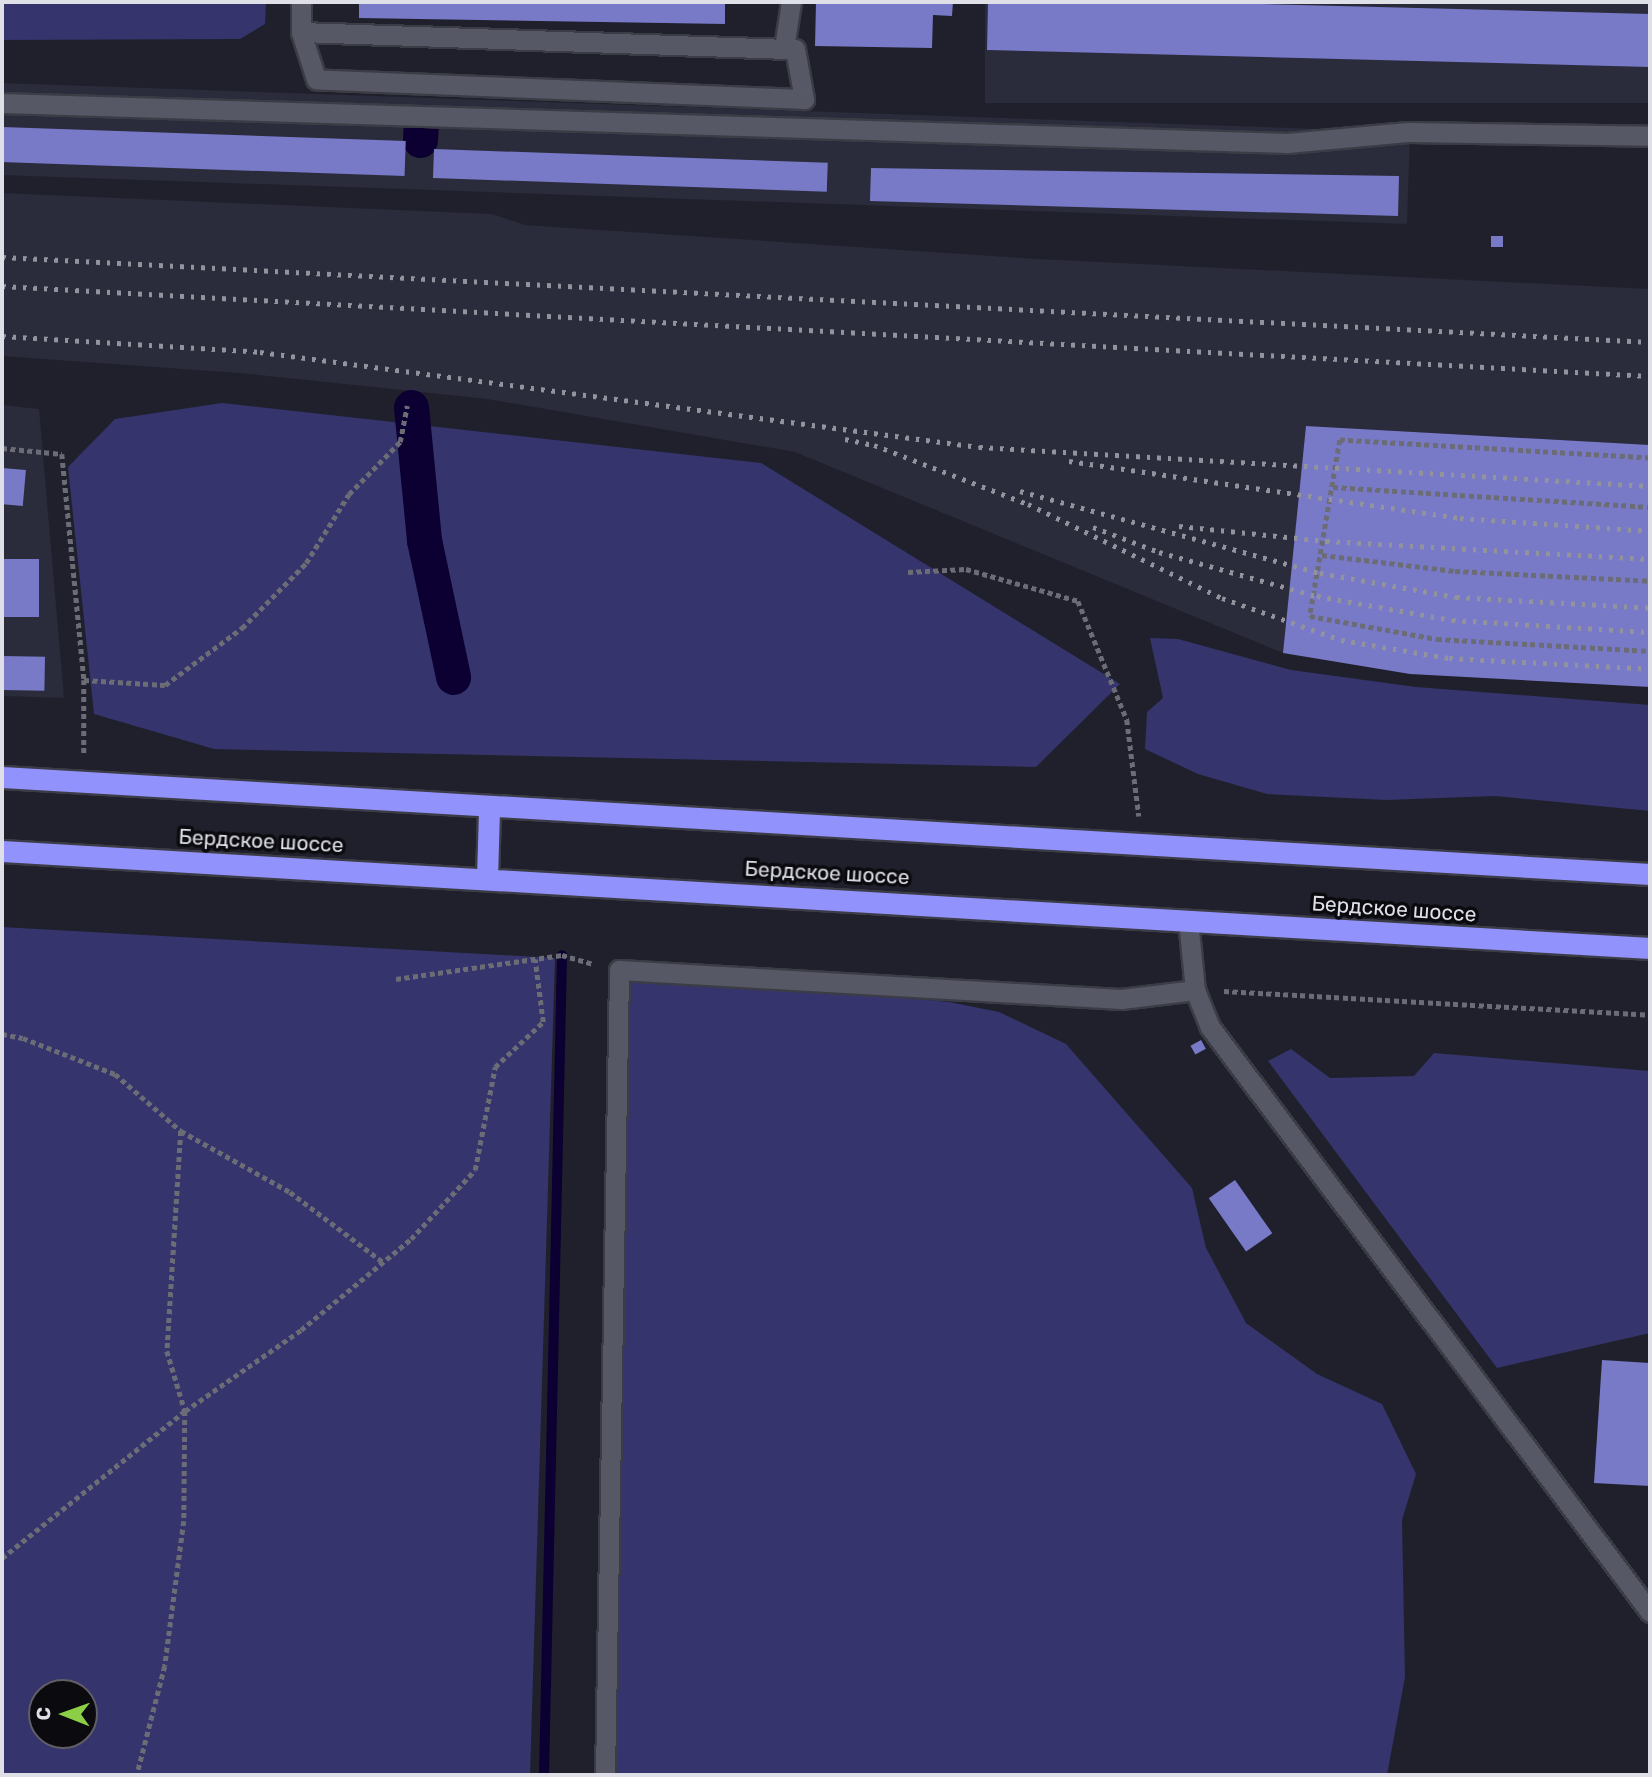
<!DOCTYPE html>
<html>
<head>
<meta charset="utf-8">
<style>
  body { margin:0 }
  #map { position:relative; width:1652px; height:1777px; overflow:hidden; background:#1f202b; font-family:Rubik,sans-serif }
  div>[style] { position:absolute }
  .built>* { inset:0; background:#2a2b3b; transform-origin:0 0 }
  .green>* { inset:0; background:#35346c }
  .stream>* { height:10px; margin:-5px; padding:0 5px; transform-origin:5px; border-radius:5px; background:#0b0031 }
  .canal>* { height:35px; margin:-17.5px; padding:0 17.5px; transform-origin:17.5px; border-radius:17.5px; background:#0b0031 }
  .building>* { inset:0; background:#7879c7; transform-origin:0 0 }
  .path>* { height:4.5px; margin-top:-2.25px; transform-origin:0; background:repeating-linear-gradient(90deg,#6b6c76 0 5px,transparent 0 8.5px) }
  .roads { filter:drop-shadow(2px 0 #3c3c46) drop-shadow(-2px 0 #3c3c46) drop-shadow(0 2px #3c3c46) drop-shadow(0 -2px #3c3c46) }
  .lane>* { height:19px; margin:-9.5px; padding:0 9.5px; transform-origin:9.5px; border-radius:9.5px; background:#575865 }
  .highway>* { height:21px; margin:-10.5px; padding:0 10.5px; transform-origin:10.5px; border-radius:10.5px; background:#9292fc }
  .rail>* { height:5px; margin-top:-2.5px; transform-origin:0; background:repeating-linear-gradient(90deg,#92939c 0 3.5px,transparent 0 10.5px) }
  span { translate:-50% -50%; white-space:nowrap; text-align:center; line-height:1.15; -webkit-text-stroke:7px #0a0a0f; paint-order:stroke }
  .street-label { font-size:21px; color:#dedfe7 }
  .frame { position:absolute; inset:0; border:4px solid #dedfe7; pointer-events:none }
  .north { position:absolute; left:28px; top:1679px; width:70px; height:70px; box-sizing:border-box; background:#0a0a0f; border:2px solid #5f5f65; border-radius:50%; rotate:271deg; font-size:19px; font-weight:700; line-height:28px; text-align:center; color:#dedfe7 }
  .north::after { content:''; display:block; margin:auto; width:24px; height:32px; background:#8cce45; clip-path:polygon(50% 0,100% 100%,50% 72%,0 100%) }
</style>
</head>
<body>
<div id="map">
  <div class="built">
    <div style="left:985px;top:2px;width:665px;height:101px"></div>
    <div style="left:2px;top:83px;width:1409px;height:92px;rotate:2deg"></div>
    <div style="clip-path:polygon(2px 193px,492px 214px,525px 225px,1038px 259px,1650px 289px,1650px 445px,1307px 426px,1283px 653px,795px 452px,487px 399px,239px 373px,2px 356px)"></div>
    <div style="clip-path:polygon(2px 405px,39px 409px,64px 698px,2px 696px)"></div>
  </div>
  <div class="green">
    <div style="clip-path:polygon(2px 2px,266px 2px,265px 24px,240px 39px,2px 40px)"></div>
    <div style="clip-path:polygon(222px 403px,761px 463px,1120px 684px,1036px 767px,214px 749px,94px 714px,68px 467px,115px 419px)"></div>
    <div style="clip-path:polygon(1150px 638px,1178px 639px,1291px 670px,1416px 687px,1650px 705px,1650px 811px,1495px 796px,1386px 800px,1267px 794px,1198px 774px,1145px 749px,1147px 712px,1163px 698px)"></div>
    <div style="clip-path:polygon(evenodd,2px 927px,555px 958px,530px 1775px,2px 1775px,2px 927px,84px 1693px,84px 1735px,42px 1735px,42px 1693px,84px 1693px)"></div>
    <div style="clip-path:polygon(623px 970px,949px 1002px,999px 1012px,1066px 1044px,1192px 1188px,1206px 1248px,1246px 1323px,1317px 1374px,1382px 1404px,1416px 1474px,1402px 1520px,1405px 1677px,1387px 1775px,599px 1775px)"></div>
    <div style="clip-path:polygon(1291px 1049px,1330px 1078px,1414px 1076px,1434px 1053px,1650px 1071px,1650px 1333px,1497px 1368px,1268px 1061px)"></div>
  </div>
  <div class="stream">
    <div style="left:544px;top:1775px;width:820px;rotate:-88.74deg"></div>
  </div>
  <div class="canal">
    <div style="left:420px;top:140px;width:18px;rotate:-87deg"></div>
    <div style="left:411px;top:407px;width:134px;rotate:84.4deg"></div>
    <div style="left:424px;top:540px;width:140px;rotate:78deg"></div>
  </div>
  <div class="building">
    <div style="clip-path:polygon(359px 2px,725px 2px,725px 24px,359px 18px)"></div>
    <div style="clip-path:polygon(816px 2px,953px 2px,952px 16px,933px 15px,932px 48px,815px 46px)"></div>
    <div style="clip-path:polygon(988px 2px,1187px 2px,1650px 14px,1650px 67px,987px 50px)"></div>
    <div style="left:2px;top:127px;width:404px;height:35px;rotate:2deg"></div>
    <div style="left:434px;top:149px;width:394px;height:29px;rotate:2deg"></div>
    <div style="clip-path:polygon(871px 168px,1399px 176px,1398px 216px,870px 201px)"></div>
    <div style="left:1491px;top:236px;width:12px;height:11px"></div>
    <div style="clip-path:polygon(1306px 426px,1650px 445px,1650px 687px,1410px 674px,1283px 653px)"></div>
    <div style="left:2px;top:468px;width:24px;height:36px;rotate:5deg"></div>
    <div style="left:2px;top:559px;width:37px;height:58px"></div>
    <div style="left:2px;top:656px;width:43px;height:34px;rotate:1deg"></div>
    <div style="left:1201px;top:1040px;width:10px;height:12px;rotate:61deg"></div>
    <div style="left:1235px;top:1180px;width:65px;height:32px;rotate:55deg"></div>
    <div style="clip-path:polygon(1602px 1360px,1650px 1363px,1650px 1486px,1594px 1483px)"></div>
  </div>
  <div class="path">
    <div style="left:2px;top:448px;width:60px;rotate:5.7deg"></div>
    <div style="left:62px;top:454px;width:227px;rotate:84.4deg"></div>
    <div style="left:84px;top:680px;width:76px;rotate:90deg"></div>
    <div style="left:1650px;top:458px;width:311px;rotate:-176.7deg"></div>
    <div style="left:1340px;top:440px;width:179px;rotate:99.7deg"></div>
    <div style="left:1310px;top:616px;width:129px;rotate:10.3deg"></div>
    <div style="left:1437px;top:639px;width:213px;rotate:3.2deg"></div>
    <div style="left:1333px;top:487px;width:318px;rotate:3.6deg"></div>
    <div style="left:1322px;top:555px;width:134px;rotate:6.9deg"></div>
    <div style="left:1455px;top:571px;width:195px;rotate:2.9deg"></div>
    <div style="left:908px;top:572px;width:58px;rotate:-3deg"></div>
    <div style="left:966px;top:569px;width:116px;rotate:15.9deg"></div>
    <div style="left:1078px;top:601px;width:129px;rotate:67.6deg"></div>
    <div style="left:1127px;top:720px;width:97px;rotate:82.9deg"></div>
    <div style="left:84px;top:680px;width:81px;rotate:3.5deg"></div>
    <div style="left:165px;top:685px;width:96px;rotate:-36.5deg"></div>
    <div style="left:242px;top:628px;width:91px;rotate:-45.4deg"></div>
    <div style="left:306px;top:563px;width:81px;rotate:-58.1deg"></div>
    <div style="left:349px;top:494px;width:73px;rotate:-45.6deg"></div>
    <div style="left:400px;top:442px;width:37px;rotate:-79deg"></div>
    <div style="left:396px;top:979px;width:168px;rotate:-8.2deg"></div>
    <div style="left:562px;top:955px;width:33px;rotate:16deg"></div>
    <div style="left:1224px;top:991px;width:427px;rotate:3.2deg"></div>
    <div style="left:2px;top:1034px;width:21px;rotate:11deg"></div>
    <div style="left:23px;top:1038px;width:99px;rotate:21.4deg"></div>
    <div style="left:115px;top:1074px;width:87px;rotate:40.8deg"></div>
    <div style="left:181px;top:1131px;width:220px;rotate:93.6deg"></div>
    <div style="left:167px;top:1351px;width:63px;rotate:73.3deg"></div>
    <div style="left:185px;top:1411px;width:110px;rotate:90.5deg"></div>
    <div style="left:184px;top:1521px;width:146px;rotate:97.5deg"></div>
    <div style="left:165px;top:1666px;width:113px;rotate:104.4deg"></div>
    <div style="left:181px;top:1131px;width:125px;rotate:29.2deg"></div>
    <div style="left:290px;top:1192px;width:116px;rotate:37deg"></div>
    <div style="left:2px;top:1558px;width:235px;rotate:-38.8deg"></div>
    <div style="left:185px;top:1411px;width:141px;rotate:-34.9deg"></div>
    <div style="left:301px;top:1330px;width:143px;rotate:-39.6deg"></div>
    <div style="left:411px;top:1239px;width:94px;rotate:-47.2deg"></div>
    <div style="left:475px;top:1170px;width:105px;rotate:-79deg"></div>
    <div style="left:495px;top:1067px;width:66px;rotate:-43.2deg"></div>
    <div style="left:543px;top:1022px;width:63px;rotate:-97.4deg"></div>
  </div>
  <div class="roads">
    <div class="lane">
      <div style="left:301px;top:32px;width:494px;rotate:2deg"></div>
      <div style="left:795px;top:49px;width:51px;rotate:79.8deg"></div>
      <div style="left:804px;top:99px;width:488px;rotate:-177.7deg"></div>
      <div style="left:316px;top:79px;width:49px;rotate:-107.7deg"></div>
      <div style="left:301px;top:32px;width:30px;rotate:-90deg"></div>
      <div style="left:784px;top:48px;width:47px;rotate:-81.3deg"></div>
      <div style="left:2px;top:103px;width:1286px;rotate:1.78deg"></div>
      <div style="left:1287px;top:143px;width:121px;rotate:-5.2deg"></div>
      <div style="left:1408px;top:132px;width:242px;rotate:0.9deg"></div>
      <div style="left:1188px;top:920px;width:70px;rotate:84.3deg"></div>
      <div style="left:1195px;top:990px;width:40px;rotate:68deg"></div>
      <div style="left:1210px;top:1027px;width:732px;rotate:53.05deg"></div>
      <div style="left:605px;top:1775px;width:805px;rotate:-89deg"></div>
      <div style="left:619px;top:970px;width:503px;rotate:3.31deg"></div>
      <div style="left:1121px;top:999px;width:75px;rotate:-6.9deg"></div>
    </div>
    <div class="highway">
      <div style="left:2px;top:777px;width:1651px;rotate:3.37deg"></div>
      <div style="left:2px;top:851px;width:1651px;rotate:3.37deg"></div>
      <div style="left:487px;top:878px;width:69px;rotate:-88.3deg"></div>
    </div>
  </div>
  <div class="rail">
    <div style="left:2px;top:257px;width:1650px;rotate:2.95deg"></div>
    <div style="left:2px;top:286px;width:1650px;rotate:3.13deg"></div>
    <div style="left:2px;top:336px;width:258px;rotate:3.5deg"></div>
    <div style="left:260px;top:352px;width:725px;rotate:7.53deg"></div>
    <div style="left:979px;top:447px;width:672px;rotate:3.33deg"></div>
    <div style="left:845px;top:439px;width:30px;rotate:12deg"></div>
    <div style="left:874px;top:445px;width:165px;rotate:21deg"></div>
    <div style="left:1028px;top:504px;width:216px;rotate:25.9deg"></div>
    <div style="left:1222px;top:598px;width:126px;rotate:19.4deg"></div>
    <div style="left:1341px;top:640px;width:109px;rotate:9.5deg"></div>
    <div style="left:1449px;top:658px;width:201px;rotate:3.1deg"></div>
    <div style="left:1069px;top:461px;width:395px;rotate:8.3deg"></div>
    <div style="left:1460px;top:518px;width:190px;rotate:3.9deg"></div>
    <div style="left:1020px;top:491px;width:311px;rotate:15.3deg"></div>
    <div style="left:1320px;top:573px;width:138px;rotate:10deg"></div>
    <div style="left:1456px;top:597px;width:194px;rotate:3.2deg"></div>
    <div style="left:1179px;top:526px;width:148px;rotate:5.8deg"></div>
    <div style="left:1326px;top:541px;width:324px;rotate:3.2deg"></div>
    <div style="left:1093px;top:527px;width:71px;rotate:20.7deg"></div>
    <div style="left:1159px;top:552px;width:164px;rotate:15.6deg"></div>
    <div style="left:1317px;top:596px;width:137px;rotate:10.1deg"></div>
    <div style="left:1452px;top:620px;width:198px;rotate:3.5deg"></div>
  </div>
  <div class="street-label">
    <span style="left:261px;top:841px;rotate:3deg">Бердское шоссе</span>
    <span style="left:827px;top:873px;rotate:3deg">Бердское шоссе</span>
    <span style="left:1394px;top:909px;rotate:4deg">Бердское шоссе</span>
  </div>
  <div class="frame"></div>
  <div class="north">С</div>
</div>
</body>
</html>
